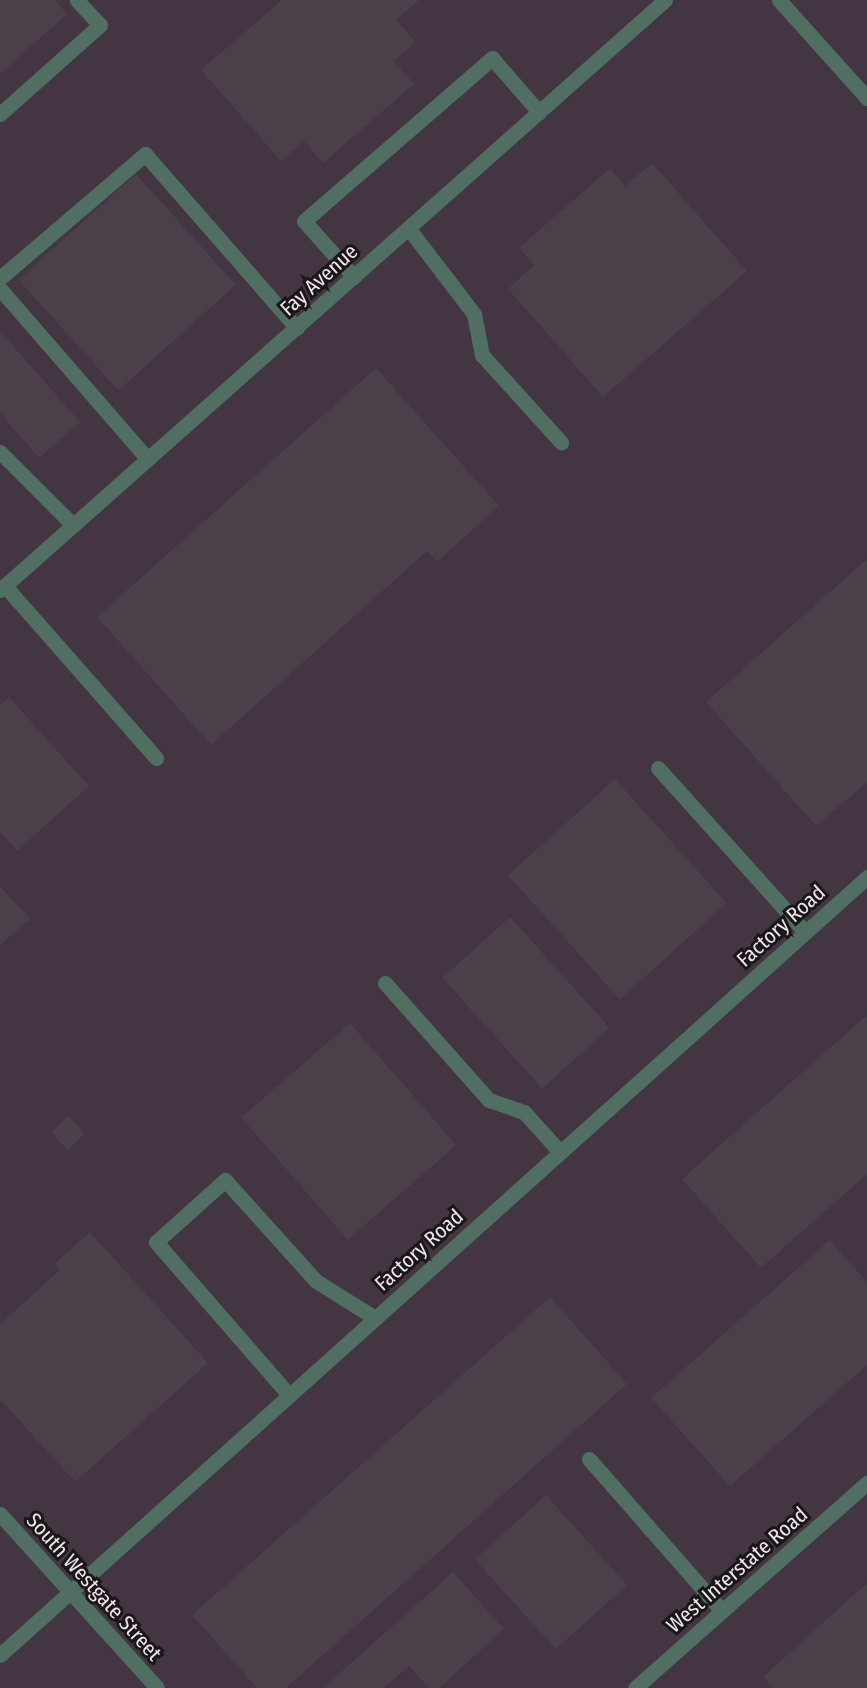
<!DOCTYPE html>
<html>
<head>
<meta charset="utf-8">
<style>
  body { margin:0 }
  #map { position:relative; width:867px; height:1688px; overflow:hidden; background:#362b35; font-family:"Fira Sans Condensed",sans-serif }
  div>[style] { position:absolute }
  .built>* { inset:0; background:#443542; transform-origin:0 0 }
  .building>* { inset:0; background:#4b3f49; transform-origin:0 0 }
  .service>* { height:15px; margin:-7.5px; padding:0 7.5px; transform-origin:7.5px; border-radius:7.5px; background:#506e61 }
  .minor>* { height:15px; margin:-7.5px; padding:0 7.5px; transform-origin:7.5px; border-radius:7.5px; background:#506e61 }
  span { translate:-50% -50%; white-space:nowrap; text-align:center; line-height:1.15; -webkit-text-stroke:6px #1a161a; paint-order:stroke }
  .street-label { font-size:21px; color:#ede6ec }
</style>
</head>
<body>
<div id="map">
  <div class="built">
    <div style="left:0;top:0;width:867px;height:1688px"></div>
  </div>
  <div class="building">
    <div style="clip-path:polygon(0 0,55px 0,67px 14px,0 74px)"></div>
    <div style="clip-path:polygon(282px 0,419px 0,396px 20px,416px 42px,394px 61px,414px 84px,323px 163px,304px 141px,281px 161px,201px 70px)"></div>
    <div style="clip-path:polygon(652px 163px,747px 271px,603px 397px,508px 289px,534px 265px,519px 248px,610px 168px,625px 186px)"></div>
    <div style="left:136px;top:174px;width:149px;height:158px;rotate:48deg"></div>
    <div style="clip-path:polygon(0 331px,80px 422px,39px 458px,0 413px)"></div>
    <div style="clip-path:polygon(376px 368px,499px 506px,437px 562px,427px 551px,211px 745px,97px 617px)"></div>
    <div style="clip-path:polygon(867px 559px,867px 782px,816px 826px,706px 702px)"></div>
    <div style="clip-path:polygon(9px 697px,89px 786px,17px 851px,0 832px,0 705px)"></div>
    <div style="left:615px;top:779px;width:167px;height:144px;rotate:48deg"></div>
    <div style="clip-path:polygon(0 886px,30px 919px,0 945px)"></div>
    <div style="left:510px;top:917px;width:149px;height:91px;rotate:48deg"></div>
    <div style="clip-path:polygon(867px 1015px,867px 1174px,761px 1268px,682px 1179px)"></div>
    <div style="left:350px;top:1023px;width:162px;height:144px;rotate:49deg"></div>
    <div style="left:69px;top:1116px;width:24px;height:24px;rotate:48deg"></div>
    <div style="clip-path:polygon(90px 1232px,208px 1363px,75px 1482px,0 1399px,0 1324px,60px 1270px,54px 1264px)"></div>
    <div style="clip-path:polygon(830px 1240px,867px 1282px,867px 1365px,730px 1486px,651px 1398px)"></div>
    <div style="clip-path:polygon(550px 1297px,627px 1384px,286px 1688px,257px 1688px,192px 1615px)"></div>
    <div style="left:546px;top:1495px;width:121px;height:96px;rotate:48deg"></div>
    <div style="clip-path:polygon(453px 1572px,504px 1629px,439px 1688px,429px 1688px,409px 1666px,384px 1688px,323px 1688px)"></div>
    <div style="clip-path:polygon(867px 1583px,867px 1688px,773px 1688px,763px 1677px)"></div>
  </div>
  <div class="service">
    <div style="left:0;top:114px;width:134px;rotate:-41.7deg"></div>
    <div style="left:100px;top:25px;width:34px;rotate:-133deg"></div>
    <div style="left:409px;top:229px;width:107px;rotate:52.6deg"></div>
    <div style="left:474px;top:314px;width:42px;rotate:79deg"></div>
    <div style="left:482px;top:355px;width:118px;rotate:47.8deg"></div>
    <div style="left:354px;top:277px;width:75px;rotate:-131.8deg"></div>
    <div style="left:304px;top:221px;width:249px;rotate:-40.9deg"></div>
    <div style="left:492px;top:58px;width:72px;rotate:49deg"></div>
    <div style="left:0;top:278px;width:191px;rotate:-40.5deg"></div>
    <div style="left:145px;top:154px;width:231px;rotate:48.9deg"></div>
    <div style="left:0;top:289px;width:225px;rotate:49deg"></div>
    <div style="left:0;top:452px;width:103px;rotate:45deg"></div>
    <div style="left:5px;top:586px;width:229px;rotate:48.7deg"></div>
    <div style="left:658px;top:768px;width:220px;rotate:48.1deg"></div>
    <div style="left:385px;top:983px;width:157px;rotate:48.4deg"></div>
    <div style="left:489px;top:1100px;width:37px;rotate:19deg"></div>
    <div style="left:524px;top:1112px;width:54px;rotate:48deg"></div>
    <div style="left:289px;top:1395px;width:203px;rotate:-131deg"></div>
    <div style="left:156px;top:1242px;width:93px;rotate:-41.9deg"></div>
    <div style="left:225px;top:1180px;width:136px;rotate:48deg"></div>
    <div style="left:316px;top:1281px;width:70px;rotate:32.1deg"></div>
    <div style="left:589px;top:1459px;width:202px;rotate:48.8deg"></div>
  </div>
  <div class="minor">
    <div style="left:779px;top:0;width:132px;rotate:48.1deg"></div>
    <div style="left:0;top:590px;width:889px;rotate:-41.58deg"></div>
    <div style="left:0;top:1514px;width:234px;rotate:47.9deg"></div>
    <div style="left:0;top:1655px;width:1165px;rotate:-41.9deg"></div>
    <div style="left:635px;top:1688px;width:310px;rotate:-41.5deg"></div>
  </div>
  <div class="street-label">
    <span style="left:319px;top:280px;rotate:-42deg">Fay Avenue</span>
    <span style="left:781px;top:926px;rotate:-42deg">Factory Road</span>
    <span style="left:419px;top:1250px;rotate:-42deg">Factory Road</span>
    <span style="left:737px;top:1570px;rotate:-41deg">West Interstate Road</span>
    <span style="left:94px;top:1587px;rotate:48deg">South Westgate Street</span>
  </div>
</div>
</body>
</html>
